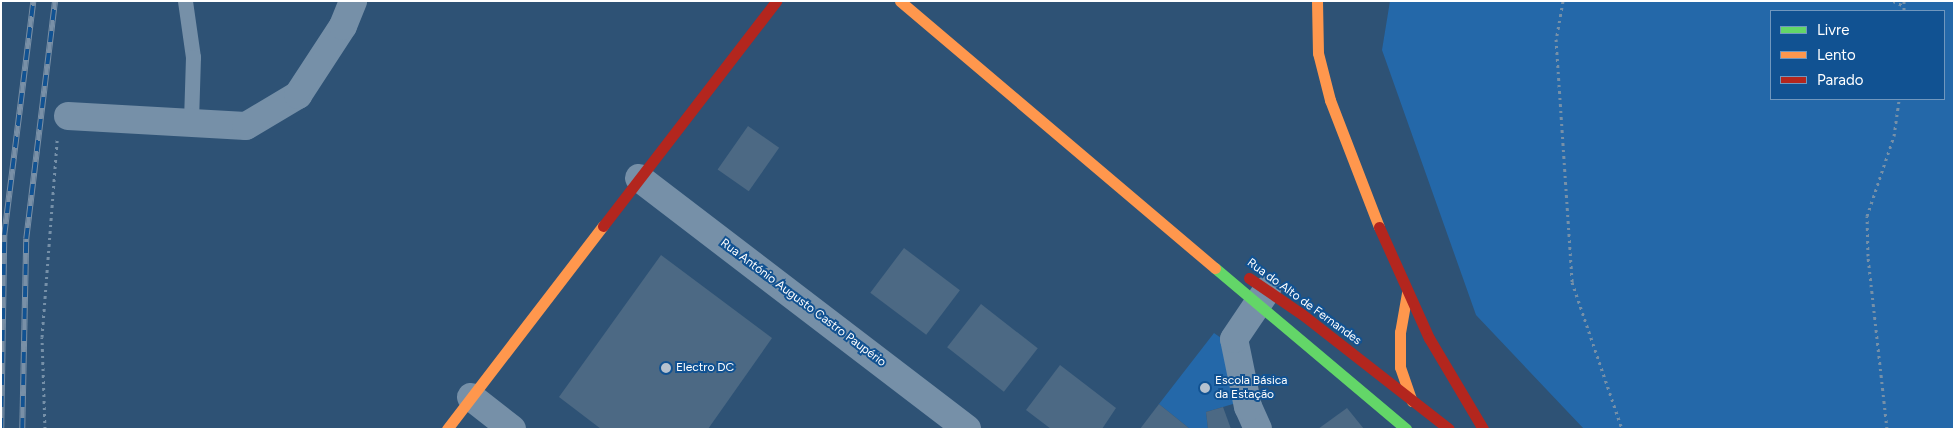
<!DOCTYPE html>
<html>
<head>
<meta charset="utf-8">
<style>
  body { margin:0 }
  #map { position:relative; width:1955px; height:430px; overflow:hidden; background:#2e5275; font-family:Figtree,sans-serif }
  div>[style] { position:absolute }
  .green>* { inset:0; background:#2468a9 }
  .building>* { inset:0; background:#4c6984; transform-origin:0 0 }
  .path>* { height:3px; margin-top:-1.5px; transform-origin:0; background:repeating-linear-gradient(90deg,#7690a8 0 2.5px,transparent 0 6.5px) }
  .lane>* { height:15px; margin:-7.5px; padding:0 7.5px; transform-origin:7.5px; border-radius:7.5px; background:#7690a8 }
  .street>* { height:28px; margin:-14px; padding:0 14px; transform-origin:14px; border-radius:14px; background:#7690a8 }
  .fast>* { height:11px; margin:-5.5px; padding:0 5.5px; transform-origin:5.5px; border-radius:5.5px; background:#63d668 }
  .slow>* { height:11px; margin:-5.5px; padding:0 5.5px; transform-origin:5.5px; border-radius:5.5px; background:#ff974d }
  .jam>* { height:11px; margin:-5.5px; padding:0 5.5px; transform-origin:5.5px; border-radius:5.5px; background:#b3261e }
  .rail>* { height:5.5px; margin-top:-2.75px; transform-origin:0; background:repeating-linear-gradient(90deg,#115292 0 11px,#7990a7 0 22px); box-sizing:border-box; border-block:1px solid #7990a7 }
  .dots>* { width:14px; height:14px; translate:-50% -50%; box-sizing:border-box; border:2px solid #115292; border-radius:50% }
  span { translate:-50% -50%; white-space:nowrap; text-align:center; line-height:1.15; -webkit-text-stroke:4px #115292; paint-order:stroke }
  .street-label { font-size:12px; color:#fff }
  .poi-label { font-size:12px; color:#fff }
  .left { translate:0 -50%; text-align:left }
  .frame { position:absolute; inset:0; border:2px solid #fff; pointer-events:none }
  .legend { position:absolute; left:1770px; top:10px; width:175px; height:90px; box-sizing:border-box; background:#115292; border:1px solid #7097be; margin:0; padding:6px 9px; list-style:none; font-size:15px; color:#fff }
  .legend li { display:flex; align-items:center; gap:10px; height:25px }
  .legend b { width:25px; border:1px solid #7097be }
</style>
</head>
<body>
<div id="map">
  <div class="green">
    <div style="clip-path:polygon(evenodd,1390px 1px,1954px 1px,1954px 429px,1584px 429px,1476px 315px,1382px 50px,1390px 1px,1771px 11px,1944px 11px,1944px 99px,1771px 99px,1771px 11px)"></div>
    <div style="clip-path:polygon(1214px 333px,1231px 345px,1243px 401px,1206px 412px,1208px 429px,1190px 429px,1159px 404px)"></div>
  </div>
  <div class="building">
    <div style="left:748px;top:126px;width:38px;height:53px;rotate:35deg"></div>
    <div style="left:904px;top:248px;width:70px;height:56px;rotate:37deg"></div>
    <div style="clip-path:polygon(661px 255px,772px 338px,708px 429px,601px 429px,559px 397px)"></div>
    <div style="left:981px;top:304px;width:72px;height:55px;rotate:38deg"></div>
    <div style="clip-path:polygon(1060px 365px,1116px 408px,1102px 429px,1051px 429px,1026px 410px)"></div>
    <div style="clip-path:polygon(1159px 404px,1190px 429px,1140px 429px)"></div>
    <div style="clip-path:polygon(1223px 407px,1231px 429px,1208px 429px,1206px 412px)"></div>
    <div style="clip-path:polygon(1347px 408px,1364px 429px,1318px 429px)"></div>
  </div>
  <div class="path">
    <div style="left:1563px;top:1px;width:39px;rotate:100deg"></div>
    <div style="left:1556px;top:39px;width:244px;rotate:86.2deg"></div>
    <div style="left:1572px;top:282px;width:155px;rotate:71.2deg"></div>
    <div style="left:1893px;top:1px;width:12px;rotate:24deg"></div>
    <div style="left:1904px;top:1px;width:10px;rotate:90deg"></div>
    <div style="left:45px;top:429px;width:92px;rotate:-91.9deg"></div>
    <div style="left:42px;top:337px;width:198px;rotate:-85.6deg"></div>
    <div style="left:1887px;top:429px;width:174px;rotate:-96.3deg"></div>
    <div style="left:1868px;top:256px;width:40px;rotate:-91.4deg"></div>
    <div style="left:1867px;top:216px;width:84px;rotate:-71.4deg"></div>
    <div style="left:1894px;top:136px;width:37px;rotate:-82deg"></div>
  </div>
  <div class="lane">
    <div style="left:185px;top:1px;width:57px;rotate:81.9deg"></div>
    <div style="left:193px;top:57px;width:64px;rotate:91.8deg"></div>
  </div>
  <div class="street">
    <div style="left:68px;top:116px;width:178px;rotate:3.2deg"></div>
    <div style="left:246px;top:126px;width:61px;rotate:-30.8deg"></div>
    <div style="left:298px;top:95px;width:82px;rotate:-56.9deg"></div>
    <div style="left:343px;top:26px;width:27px;rotate:-68deg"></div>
    <div style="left:639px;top:178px;width:413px;rotate:37.4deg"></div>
    <div style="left:471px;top:397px;width:52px;rotate:38deg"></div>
    <div style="left:1258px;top:429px;width:24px;rotate:-114deg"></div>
    <div style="left:1248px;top:407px;width:69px;rotate:-101.6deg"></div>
    <div style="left:1234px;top:339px;width:59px;rotate:-56deg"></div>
  </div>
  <div class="fast">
    <div style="left:1215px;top:268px;width:250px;rotate:40.1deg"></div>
  </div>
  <div class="slow">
    <div style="left:900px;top:1px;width:413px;rotate:40.3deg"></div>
    <div style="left:1317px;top:1px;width:52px;rotate:88.9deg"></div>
    <div style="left:1318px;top:53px;width:49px;rotate:75.7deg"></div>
    <div style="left:1330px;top:100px;width:136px;rotate:68.9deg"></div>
    <div style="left:1407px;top:293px;width:40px;rotate:100deg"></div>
    <div style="left:1400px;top:332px;width:35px;rotate:90deg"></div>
    <div style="left:1400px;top:367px;width:36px;rotate:71deg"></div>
    <div style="left:447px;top:429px;width:256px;rotate:-52.5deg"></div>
  </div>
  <div class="jam">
    <div style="left:603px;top:226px;width:284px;rotate:-52.4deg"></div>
    <div style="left:1379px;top:227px;width:122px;rotate:65.8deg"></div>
    <div style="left:1429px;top:338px;width:106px;rotate:59.3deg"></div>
    <div style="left:1249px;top:278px;width:65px;rotate:34.4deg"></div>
    <div style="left:1303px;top:315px;width:185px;rotate:38deg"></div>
  </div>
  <div class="rail">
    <div style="left:1px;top:429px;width:194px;rotate:-89.1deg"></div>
    <div style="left:4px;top:235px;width:236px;rotate:-82.9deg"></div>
    <div style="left:22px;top:429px;width:190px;rotate:-88.8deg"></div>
    <div style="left:26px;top:239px;width:240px;rotate:-83.1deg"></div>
  </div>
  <div class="dots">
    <div style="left:666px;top:368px;background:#b6c2cf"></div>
    <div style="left:1205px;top:388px;background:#b6c2cf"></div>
  </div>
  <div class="street-label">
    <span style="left:1304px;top:302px;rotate:36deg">Rua do Alto de Fernandes</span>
    <span style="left:803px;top:303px;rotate:37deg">Rua António Augusto Castro Paupério</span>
  </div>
  <div class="poi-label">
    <span class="left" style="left:676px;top:368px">Electro DC</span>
    <span class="left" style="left:1215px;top:388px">Escola Básica<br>da Estação</span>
  </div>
  <div class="frame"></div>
  <ul class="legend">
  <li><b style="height:6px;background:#63d668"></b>Livre</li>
  <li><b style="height:6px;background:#ff974d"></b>Lento</li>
  <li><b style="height:6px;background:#b3261e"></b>Parado</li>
  </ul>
</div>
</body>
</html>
